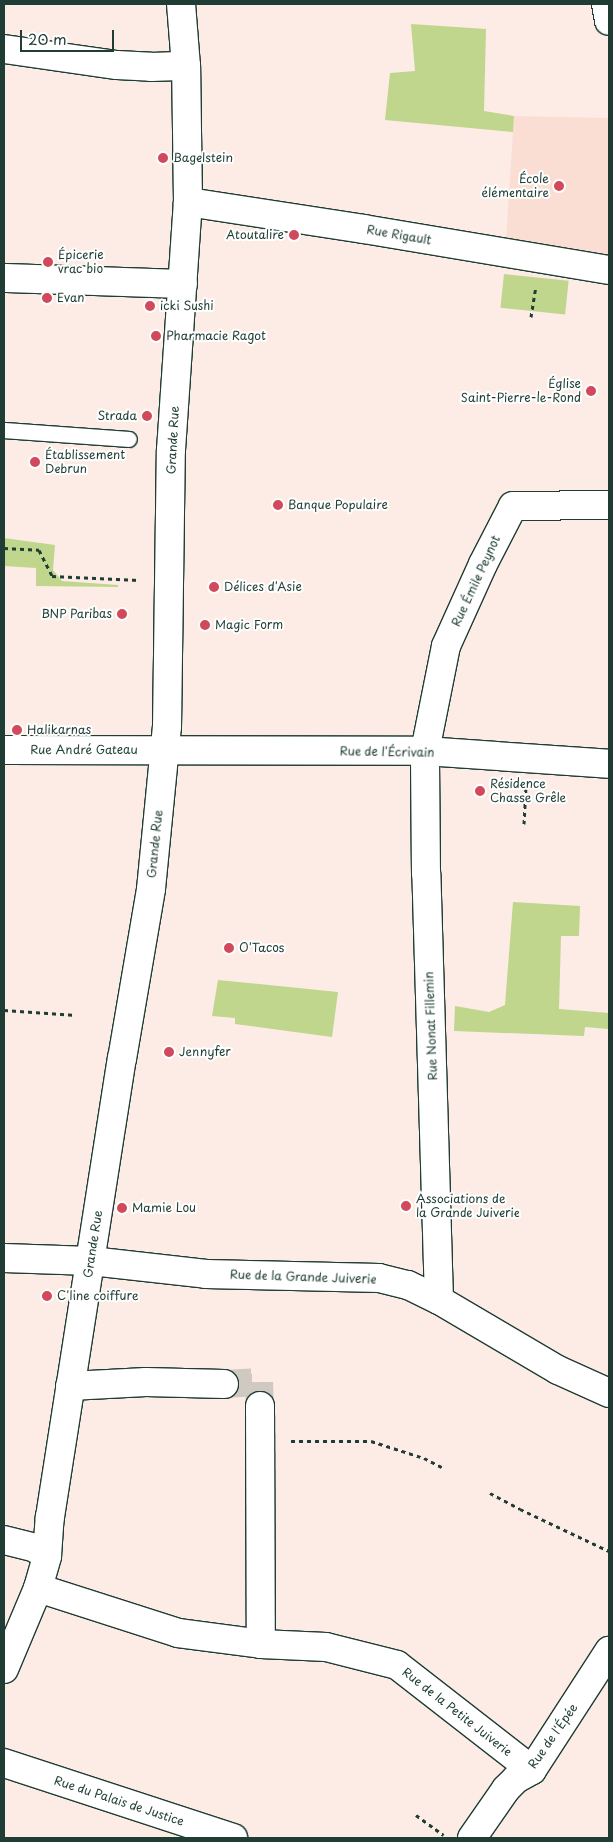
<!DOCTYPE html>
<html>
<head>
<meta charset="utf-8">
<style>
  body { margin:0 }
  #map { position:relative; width:613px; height:1842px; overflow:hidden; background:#fcece5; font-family:"Playpen Sans",sans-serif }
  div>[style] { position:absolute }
  .built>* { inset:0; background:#faded3 }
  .green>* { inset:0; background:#bfd68c; transform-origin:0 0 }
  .street-tunnel>* { height:28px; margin-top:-14px; transform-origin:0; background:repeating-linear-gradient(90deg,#d0c9c2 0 28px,transparent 0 42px) }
  .path>* { height:3px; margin-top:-1.5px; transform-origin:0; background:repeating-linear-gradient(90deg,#1f3d34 0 4px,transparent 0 8px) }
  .roads { filter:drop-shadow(1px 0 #1f3d34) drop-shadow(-1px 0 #1f3d34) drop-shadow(0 1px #1f3d34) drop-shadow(0 -1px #1f3d34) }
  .lane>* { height:15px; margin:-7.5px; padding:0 7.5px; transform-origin:7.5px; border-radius:7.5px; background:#fff }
  .street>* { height:28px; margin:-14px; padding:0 14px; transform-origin:14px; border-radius:14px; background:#fff }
  .dots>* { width:14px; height:14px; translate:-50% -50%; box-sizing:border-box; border:2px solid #fff; border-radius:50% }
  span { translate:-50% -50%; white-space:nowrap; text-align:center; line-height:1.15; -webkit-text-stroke:4px #fff; paint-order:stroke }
  .poi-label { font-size:12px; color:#1f3d34 }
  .left { translate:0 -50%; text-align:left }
  .right { translate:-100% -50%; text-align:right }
  .street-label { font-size:12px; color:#1f3d34 }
  .frame { position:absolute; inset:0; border:5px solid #1f3d34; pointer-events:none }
  .scale { position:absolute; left:20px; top:30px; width:94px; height:22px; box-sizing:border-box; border:2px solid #1f3d34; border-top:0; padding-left:6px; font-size:15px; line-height:18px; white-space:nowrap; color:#1f3d34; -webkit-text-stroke:4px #fff; paint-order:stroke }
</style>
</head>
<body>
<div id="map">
  <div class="built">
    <div style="clip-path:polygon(514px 116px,609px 118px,609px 260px,506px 241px)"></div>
  </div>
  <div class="green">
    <div style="clip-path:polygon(411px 24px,486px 29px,484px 111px,514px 116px,513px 132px,385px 120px,390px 73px,415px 71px)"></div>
    <div style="left:504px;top:274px;width:65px;height:34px;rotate:6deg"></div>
    <div style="clip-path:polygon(4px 538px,55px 545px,53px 570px,62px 581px,118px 585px,118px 587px,36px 586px,36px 568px,4px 566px)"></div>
    <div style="clip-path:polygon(513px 902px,580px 906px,579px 936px,561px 936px,559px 1009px,609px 1013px,608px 1029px,585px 1027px,584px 1036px,454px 1031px,455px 1006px,489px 1012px,505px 1005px)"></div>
    <div style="clip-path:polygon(218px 980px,338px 992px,332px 1037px,235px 1024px,235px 1018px,212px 1016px)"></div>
  </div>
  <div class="street-tunnel">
    <div style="left:224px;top:1384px;width:35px;rotate:-3deg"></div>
    <div style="left:259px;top:1382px;width:24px;rotate:88deg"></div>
  </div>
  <div class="path">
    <div style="left:531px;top:317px;width:30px;rotate:-81deg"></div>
    <div style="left:4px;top:548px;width:35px;rotate:3deg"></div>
    <div style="left:39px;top:550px;width:29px;rotate:63deg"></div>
    <div style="left:52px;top:576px;width:87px;rotate:2.6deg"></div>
    <div style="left:524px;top:824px;width:37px;rotate:-87deg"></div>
    <div style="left:4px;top:1010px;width:72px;rotate:4deg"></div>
    <div style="left:291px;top:1441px;width:80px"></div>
    <div style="left:371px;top:1441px;width:56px;rotate:17.8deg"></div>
    <div style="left:424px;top:1458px;width:20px;rotate:27deg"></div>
    <div style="left:490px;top:1493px;width:34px;rotate:28deg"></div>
    <div style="left:520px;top:1509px;width:98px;rotate:25.3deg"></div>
    <div style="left:416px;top:1815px;width:34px;rotate:36deg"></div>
  </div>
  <div class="roads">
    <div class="lane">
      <div style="left:4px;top:430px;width:125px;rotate:4.1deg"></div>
    </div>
    <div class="street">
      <div style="left:606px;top:4px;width:17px;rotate:80deg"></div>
      <div style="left:4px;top:49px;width:114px;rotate:8.1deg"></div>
      <div style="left:117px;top:65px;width:34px;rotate:3deg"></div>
      <div style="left:151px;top:67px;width:35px;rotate:-2deg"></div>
      <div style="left:188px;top:202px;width:178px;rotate:8.7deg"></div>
      <div style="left:364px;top:229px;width:248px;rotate:9.5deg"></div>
      <div style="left:4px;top:278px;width:179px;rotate:1.9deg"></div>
      <div style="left:4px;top:750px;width:421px;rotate:0.1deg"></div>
      <div style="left:425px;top:751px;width:184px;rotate:4deg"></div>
      <div style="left:4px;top:1258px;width:87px;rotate:2deg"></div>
      <div style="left:91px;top:1261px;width:116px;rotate:6.4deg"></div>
      <div style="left:206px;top:1274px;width:173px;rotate:1.3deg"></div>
      <div style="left:379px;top:1278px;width:30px;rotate:14deg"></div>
      <div style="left:408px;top:1285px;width:34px;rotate:26deg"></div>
      <div style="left:439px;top:1300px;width:138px;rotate:30.5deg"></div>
      <div style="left:558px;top:1370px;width:56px;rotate:24.3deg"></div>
      <div style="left:439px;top:1300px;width:426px;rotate:-91.7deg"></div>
      <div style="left:426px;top:874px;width:123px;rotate:-90.5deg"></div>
      <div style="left:425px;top:751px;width:107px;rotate:-78.7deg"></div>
      <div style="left:446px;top:646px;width:90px;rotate:-65.7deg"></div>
      <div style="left:483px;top:564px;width:65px;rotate:-62.7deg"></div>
      <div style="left:513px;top:506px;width:96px;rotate:-0.6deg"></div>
      <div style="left:70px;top:1386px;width:76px;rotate:-3deg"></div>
      <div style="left:146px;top:1382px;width:78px;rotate:1.5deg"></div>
      <div style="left:260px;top:1406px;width:238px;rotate:89.8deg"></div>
      <div style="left:4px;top:1540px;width:32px;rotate:14deg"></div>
      <div style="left:35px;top:1548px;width:14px;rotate:34deg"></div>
      <div style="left:38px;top:1588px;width:147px;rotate:17.8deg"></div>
      <div style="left:178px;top:1633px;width:84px;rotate:7.5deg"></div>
      <div style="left:261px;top:1644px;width:65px;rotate:2.6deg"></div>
      <div style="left:326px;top:1647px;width:73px;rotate:14.2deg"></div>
      <div style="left:397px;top:1665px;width:171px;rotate:37.9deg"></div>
      <div style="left:4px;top:1669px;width:88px;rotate:-67.2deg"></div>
      <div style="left:38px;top:1588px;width:33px;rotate:-74deg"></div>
      <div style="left:47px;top:1556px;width:39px;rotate:-86deg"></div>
      <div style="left:50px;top:1517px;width:464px;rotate:-81.1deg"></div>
      <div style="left:122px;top:1059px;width:172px;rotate:-80.3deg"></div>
      <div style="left:151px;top:889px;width:163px;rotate:-84.4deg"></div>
      <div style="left:167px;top:727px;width:277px;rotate:-89.2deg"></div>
      <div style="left:171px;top:450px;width:249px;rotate:-86.1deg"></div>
      <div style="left:188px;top:202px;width:136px;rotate:-90.8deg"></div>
      <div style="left:186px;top:66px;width:62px;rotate:-94.6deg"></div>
      <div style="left:4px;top:1763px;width:241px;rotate:18.1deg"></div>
      <div style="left:472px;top:1838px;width:60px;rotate:-55.2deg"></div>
      <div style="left:506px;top:1789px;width:14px;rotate:-45deg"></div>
      <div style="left:516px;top:1779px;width:18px;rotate:-29deg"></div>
      <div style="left:532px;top:1770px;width:142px;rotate:-57.1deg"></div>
    </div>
  </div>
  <div class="dots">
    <div style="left:163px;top:158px;background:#d1495b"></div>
    <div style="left:559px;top:186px;background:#d1495b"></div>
    <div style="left:294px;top:235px;background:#d1495b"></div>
    <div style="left:48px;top:262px;background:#d1495b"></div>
    <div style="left:47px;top:298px;background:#d1495b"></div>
    <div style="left:150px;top:306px;background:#d1495b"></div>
    <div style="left:156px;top:336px;background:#d1495b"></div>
    <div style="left:591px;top:391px;background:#d1495b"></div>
    <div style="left:147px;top:416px;background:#d1495b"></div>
    <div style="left:35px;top:462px;background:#d1495b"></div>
    <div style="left:278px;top:505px;background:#d1495b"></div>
    <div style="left:214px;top:587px;background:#d1495b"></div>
    <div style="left:122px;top:614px;background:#d1495b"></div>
    <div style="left:205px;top:625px;background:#d1495b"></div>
    <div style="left:17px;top:730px;background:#d1495b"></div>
    <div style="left:480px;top:791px;background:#d1495b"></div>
    <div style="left:229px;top:948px;background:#d1495b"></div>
    <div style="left:169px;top:1052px;background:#d1495b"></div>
    <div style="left:406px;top:1206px;background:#d1495b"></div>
    <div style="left:122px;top:1208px;background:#d1495b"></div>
    <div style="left:47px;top:1296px;background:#d1495b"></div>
  </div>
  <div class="poi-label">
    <span class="left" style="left:173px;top:158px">Bagelstein</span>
    <span class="right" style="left:549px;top:186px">École<br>élémentaire</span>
    <span class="right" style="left:284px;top:235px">Atoutalire</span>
    <span class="left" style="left:58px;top:262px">Épicerie<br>vrac bio</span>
    <span class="left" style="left:57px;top:298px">Evan</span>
    <span class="left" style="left:160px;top:306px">icki Sushi</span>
    <span class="left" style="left:166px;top:336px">Pharmacie Ragot</span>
    <span class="right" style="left:581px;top:391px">Église<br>Saint-Pierre-le-Rond</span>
    <span class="right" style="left:137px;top:416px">Strada</span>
    <span class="left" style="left:45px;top:462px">Établissement<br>Debrun</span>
    <span class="left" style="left:288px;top:505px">Banque Populaire</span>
    <span class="left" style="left:224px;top:587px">Délices d'Asie</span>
    <span class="right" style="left:112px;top:614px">BNP Paribas</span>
    <span class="left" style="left:215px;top:625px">Magic Form</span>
    <span class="left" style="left:27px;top:730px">Halikarnas</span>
    <span class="left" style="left:490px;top:791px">Résidence<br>Chasse Grêle</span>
    <span class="left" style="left:239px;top:948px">O'Tacos</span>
    <span class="left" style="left:179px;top:1052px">Jennyfer</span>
    <span class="left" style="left:416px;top:1206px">Associations de<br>la Grande Juiverie</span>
    <span class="left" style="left:132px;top:1208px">Mamie Lou</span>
    <span class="left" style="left:57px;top:1296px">C'line coiffure</span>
  </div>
  <div class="street-label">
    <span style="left:399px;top:235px;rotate:10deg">Rue Rigault</span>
    <span style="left:173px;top:440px;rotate:-87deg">Grande Rue</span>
    <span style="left:476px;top:581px;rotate:-65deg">Rue Émile Peynot</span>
    <span style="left:84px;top:750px">Rue André Gateau</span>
    <span style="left:387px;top:752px;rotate:1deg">Rue de l'Écrivain</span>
    <span style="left:155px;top:844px;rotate:-84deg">Grande Rue</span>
    <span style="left:431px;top:1026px;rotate:-92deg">Rue Nonat Fillemin</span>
    <span style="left:93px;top:1244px;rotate:-81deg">Grande Rue</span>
    <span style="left:303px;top:1277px;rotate:2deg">Rue de la Grande Juiverie</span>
    <span style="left:457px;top:1712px;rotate:38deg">Rue de la Petite Juiverie</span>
    <span style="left:553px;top:1736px;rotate:-55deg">Rue de l'Épée</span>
    <span style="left:119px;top:1801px;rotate:18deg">Rue du Palais de Justice</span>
  </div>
  <div class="frame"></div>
  <div class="scale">20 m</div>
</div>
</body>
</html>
